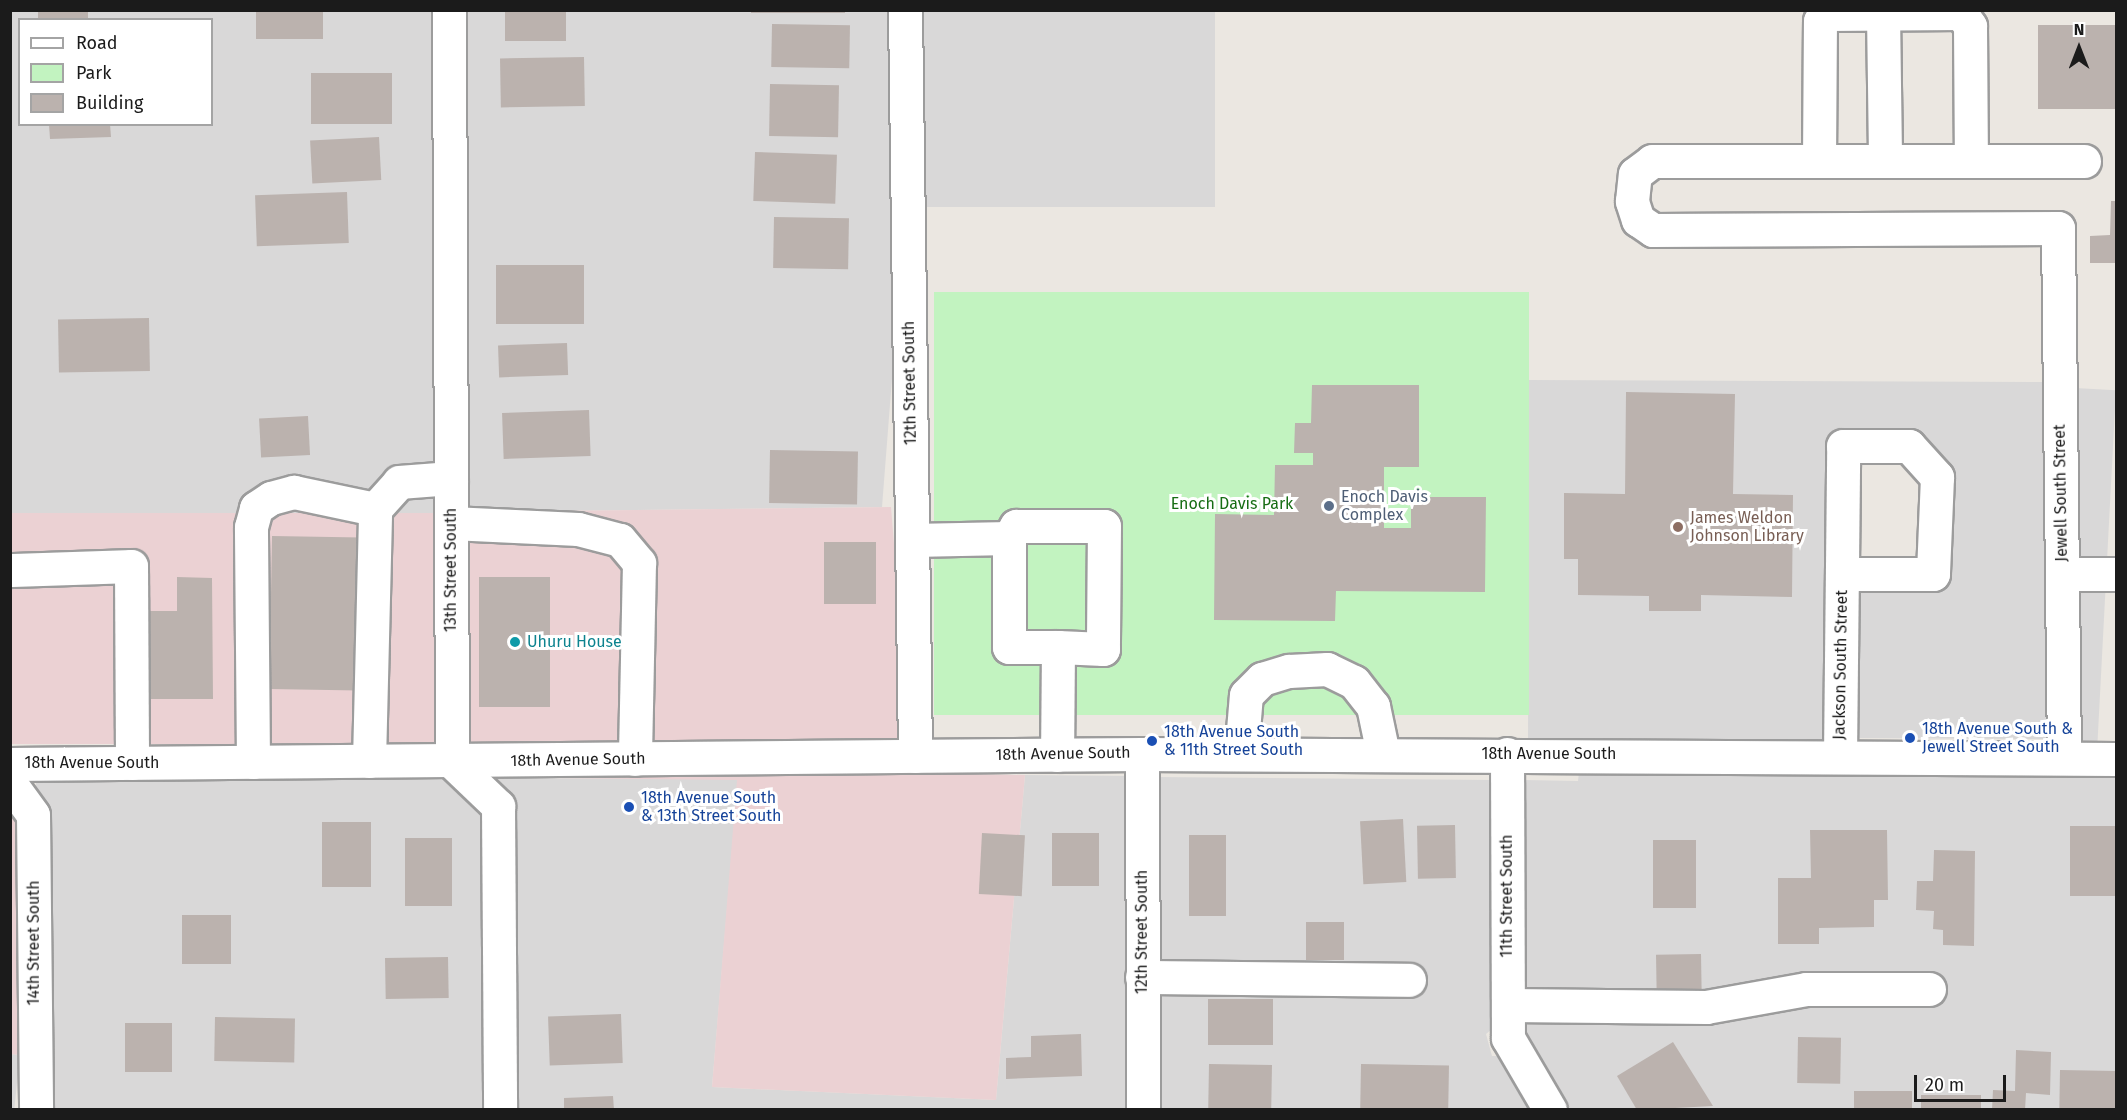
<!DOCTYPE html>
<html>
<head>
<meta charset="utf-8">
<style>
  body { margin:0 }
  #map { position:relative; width:2127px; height:1120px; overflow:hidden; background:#ebe7e1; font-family:"Fira Sans",sans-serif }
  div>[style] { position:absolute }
  .residential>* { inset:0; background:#d9d8d8; transform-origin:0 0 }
  .commercial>* { inset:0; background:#ebd1d3; transform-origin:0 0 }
  .park>* { inset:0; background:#c2f3c0; transform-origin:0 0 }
  .building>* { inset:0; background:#bbb2ae; transform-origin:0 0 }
  .roads { filter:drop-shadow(2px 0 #9c9c9c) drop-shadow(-2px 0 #9c9c9c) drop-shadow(0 2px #9c9c9c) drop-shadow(0 -2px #9c9c9c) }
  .minor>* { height:33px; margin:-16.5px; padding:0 16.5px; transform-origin:16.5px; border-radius:16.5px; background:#fff }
  .dots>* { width:16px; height:16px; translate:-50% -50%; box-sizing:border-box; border:3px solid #fff; border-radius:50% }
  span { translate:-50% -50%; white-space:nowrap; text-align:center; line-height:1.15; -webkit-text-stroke:6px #fff; paint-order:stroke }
  .street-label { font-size:16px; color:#1b1b1b }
  .service-label { font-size:16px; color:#4e5e75 }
  .left { translate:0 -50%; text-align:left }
  .park-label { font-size:16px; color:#176d14 }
  .education-label { font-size:16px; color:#785e54 }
  .culture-label { font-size:16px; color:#0d838f }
  .transit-label { font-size:16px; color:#164399 }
  .frame { position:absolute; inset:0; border:12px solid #1b1b1b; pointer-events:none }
  .legend { position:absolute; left:18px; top:18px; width:195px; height:108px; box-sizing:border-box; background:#fff; border:2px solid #a4a4a4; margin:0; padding:8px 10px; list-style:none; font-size:18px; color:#1b1b1b }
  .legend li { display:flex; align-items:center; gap:12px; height:30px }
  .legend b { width:30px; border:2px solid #a4a4a4 }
  .north { position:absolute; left:2049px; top:18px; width:60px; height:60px; -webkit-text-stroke:4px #fff; paint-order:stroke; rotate:0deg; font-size:16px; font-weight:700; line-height:24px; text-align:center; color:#1b1b1b }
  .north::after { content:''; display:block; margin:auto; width:21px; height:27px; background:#1b1b1b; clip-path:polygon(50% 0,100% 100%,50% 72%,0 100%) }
  .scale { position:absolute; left:1914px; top:1075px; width:92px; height:27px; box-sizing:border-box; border:3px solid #1b1b1b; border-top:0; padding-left:8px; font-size:18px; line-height:21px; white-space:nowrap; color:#1b1b1b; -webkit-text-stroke:4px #fff; paint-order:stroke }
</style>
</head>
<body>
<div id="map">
  <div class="residential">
    <div style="clip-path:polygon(evenodd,10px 11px,434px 11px,435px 513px,11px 518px,10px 11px,20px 20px,212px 20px,212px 124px,20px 124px,20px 20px)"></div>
    <div style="clip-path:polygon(465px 11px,890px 11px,894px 353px,882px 507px,467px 512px)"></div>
    <div style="left:921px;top:11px;width:294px;height:196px"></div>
    <div style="clip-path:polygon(1529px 380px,2048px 382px,2047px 739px,1857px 738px,1858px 592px,1933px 592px,1949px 575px,1953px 478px,1948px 464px,1920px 433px,1909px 428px,1843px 429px,1827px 446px,1826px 740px,1528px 739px)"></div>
    <div style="left:2075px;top:388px;width:41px;height:353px;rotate:3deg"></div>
    <div style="clip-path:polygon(1579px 772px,2116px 776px,2116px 1109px,1569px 1109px,1523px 1033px,1522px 780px,1578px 781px)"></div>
    <div style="clip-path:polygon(1025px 775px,1126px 776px,1127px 1109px,516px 1109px,514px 806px,508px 792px,494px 778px,738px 779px,712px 1087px,996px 1100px)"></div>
    <div style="clip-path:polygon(1157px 777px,1491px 780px,1492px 1029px,1486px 1034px,1492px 1056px,1500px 1056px,1531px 1109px,1159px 1109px)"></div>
    <div style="clip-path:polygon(446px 779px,482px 814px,484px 1109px,51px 1109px,45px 803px,36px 791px,36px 781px)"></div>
    <div style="left:11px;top:1054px;width:9px;height:56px;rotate:6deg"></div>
  </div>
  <div class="commercial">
    <div style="clip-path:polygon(891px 507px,897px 581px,899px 738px,468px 744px,467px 512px)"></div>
    <div style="left:435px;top:513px;width:231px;height:425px;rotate:90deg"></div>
    <div style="clip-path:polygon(913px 773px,1025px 775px,996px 1100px,712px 1087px,737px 780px,550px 778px)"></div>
    <div style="clip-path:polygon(10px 811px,17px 821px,20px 1055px,10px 1054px)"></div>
  </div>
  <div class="park">
    <div style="left:934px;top:292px;width:595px;height:423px"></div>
  </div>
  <div class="building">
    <div style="left:38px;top:10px;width:50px;height:10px"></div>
    <div style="left:256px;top:10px;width:67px;height:29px"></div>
    <div style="left:505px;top:10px;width:61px;height:31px"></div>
    <div style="left:751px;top:10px;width:94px;height:3px"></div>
    <div style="left:772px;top:24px;width:78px;height:43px;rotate:1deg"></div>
    <div style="left:2116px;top:25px;width:84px;height:78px;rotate:90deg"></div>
    <div style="left:584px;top:57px;width:49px;height:84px;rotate:89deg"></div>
    <div style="left:392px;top:73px;width:51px;height:81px;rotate:90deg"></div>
    <div style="left:770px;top:84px;width:69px;height:52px;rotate:1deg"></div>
    <div style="clip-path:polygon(49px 124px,110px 124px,111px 137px,50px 139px)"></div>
    <div style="left:379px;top:137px;width:43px;height:69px;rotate:87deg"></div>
    <div style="left:755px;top:152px;width:82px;height:49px;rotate:2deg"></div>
    <div style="left:347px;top:192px;width:51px;height:92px;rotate:88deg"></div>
    <div style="clip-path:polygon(2111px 201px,2116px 201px,2116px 263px,2090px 263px,2090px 236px,2110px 235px)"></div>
    <div style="left:774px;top:217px;width:75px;height:51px;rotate:1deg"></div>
    <div style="left:496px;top:265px;width:88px;height:59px"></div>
    <div style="left:149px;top:318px;width:53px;height:91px;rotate:89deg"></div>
    <div style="left:567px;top:343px;width:32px;height:69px;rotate:88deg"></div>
    <div style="clip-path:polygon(1312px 385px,1419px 385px,1419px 467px,1384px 467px,1384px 528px,1411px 528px,1411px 497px,1486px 497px,1485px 592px,1336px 591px,1335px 621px,1214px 620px,1215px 514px,1274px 515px,1275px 465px,1313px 465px,1313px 453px,1294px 453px,1295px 423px,1311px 423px)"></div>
    <div style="clip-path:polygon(1626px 392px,1735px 394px,1733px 494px,1793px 495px,1792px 597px,1701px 595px,1701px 611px,1649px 611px,1649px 596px,1578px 595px,1578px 559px,1564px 559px,1564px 493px,1625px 494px)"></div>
    <div style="left:589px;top:410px;width:46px;height:87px;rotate:88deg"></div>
    <div style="left:308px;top:416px;width:39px;height:49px;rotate:87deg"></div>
    <div style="left:770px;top:450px;width:88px;height:53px;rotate:1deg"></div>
    <div style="left:272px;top:536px;width:89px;height:153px;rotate:1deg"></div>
    <div style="left:824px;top:542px;width:52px;height:62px"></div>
    <div style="clip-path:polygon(177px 577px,212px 578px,213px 699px,147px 699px,146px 611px,177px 611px)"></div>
    <div style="left:550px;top:577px;width:130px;height:71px;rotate:90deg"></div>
    <div style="left:1403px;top:819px;width:63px;height:43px;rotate:87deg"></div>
    <div style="left:322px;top:822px;width:49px;height:65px"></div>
    <div style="left:1455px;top:825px;width:53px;height:38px;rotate:89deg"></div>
    <div style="left:2116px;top:826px;width:70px;height:46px;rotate:90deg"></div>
    <div style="clip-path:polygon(1810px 830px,1887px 830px,1888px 900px,1874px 900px,1874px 927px,1819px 928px,1819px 944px,1778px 944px,1778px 878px,1811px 878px)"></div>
    <div style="left:982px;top:833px;width:43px;height:61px;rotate:3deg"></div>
    <div style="left:1052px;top:833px;width:47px;height:53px"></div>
    <div style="left:1189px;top:835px;width:37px;height:81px"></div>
    <div style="left:452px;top:838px;width:68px;height:47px;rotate:90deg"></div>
    <div style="left:1653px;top:840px;width:43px;height:68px"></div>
    <div style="clip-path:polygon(1934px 850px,1975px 851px,1974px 946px,1943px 945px,1943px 930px,1933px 929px,1934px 911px,1916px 910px,1917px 881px,1933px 881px)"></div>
    <div style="left:182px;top:915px;width:49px;height:49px"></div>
    <div style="left:1306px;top:922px;width:38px;height:38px"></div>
    <div style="left:1701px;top:954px;width:41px;height:45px;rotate:89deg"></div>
    <div style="left:448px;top:957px;width:41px;height:63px;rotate:89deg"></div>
    <div style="left:1208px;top:999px;width:65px;height:46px"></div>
    <div style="left:621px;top:1014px;width:49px;height:73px;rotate:88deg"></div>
    <div style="left:215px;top:1017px;width:80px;height:44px;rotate:1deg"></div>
    <div style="left:125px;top:1023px;width:47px;height:49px"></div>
    <div style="clip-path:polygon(1081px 1034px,1082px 1076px,1006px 1079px,1006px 1058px,1031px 1057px,1031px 1036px)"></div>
    <div style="left:1798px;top:1037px;width:43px;height:46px;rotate:1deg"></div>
    <div style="clip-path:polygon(1673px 1042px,1713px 1106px,1637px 1110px,1617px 1076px)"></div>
    <div style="clip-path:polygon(2016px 1050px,2051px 1052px,2050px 1095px,2026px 1093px,2025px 1110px,1992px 1110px,1993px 1090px,2015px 1091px)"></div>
    <div style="left:1209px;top:1064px;width:63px;height:46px;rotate:1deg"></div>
    <div style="left:1361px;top:1064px;width:88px;height:46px;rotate:1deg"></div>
    <div style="left:2060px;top:1070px;width:56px;height:40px;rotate:1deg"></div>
    <div style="left:1854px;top:1091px;width:58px;height:19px"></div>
    <div style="left:1981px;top:1095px;width:15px;height:60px;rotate:90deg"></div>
    <div style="clip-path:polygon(613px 1096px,614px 1110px,564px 1110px,564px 1098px)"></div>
  </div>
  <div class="roads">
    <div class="minor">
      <div style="left:449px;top:10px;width:752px;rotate:89.77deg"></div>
      <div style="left:452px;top:762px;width:64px;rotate:43.7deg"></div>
      <div style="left:498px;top:806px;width:304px;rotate:89.6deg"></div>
      <div style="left:905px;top:10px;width:746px;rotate:89.23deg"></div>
      <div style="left:1883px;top:13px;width:148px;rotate:89.2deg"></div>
      <div style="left:1819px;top:161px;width:140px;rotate:-89.6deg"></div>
      <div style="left:1820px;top:21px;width:10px;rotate:-45deg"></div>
      <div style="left:1827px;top:14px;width:134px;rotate:-0.4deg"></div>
      <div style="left:1961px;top:13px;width:16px;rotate:55deg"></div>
      <div style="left:1970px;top:26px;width:135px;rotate:89.6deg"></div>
      <div style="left:451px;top:523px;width:127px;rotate:2.7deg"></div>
      <div style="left:578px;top:529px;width:43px;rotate:14.7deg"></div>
      <div style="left:620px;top:540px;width:30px;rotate:50deg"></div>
      <div style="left:639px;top:563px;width:196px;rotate:91.2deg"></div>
      <div style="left:1009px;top:538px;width:14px;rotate:-60deg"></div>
      <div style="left:1016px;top:526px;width:88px"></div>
      <div style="left:1104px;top:526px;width:123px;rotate:90.5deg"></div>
      <div style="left:1103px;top:649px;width:45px;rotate:-177.5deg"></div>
      <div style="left:912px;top:540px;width:97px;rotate:-1.2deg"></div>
      <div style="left:1009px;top:538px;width:109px;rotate:90deg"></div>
      <div style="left:1009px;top:647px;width:49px"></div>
      <div style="left:1058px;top:647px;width:108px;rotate:90.5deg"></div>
      <div style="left:10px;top:570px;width:121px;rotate:-1.9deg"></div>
      <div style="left:131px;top:566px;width:197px;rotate:89.7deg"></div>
      <div style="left:2062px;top:574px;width:54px"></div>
      <div style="left:1142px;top:754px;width:356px;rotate:89.8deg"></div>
      <div style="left:1241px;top:754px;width:59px;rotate:-85.2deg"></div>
      <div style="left:1246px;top:695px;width:23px;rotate:-45deg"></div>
      <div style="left:1262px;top:679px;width:28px;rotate:-17deg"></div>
      <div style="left:1289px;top:671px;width:38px;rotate:-3deg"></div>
      <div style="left:1327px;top:669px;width:30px;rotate:26deg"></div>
      <div style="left:1354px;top:682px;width:31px;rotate:52deg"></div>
      <div style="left:1373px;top:706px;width:49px;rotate:78.2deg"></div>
      <div style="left:1507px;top:754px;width:284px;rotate:89.8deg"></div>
      <div style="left:1508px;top:1038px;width:83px;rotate:59.7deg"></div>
      <div style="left:1840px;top:756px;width:310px;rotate:-89.4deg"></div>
      <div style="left:1843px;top:446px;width:66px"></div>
      <div style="left:1909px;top:446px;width:42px;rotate:47.9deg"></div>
      <div style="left:1937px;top:477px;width:97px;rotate:92.4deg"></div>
      <div style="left:1933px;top:574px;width:91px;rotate:180deg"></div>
      <div style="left:2064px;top:758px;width:530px;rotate:-90.65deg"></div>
      <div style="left:2058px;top:228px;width:405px;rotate:179.7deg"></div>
      <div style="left:1653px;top:230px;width:18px;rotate:-146deg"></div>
      <div style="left:1638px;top:220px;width:20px;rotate:-108deg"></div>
      <div style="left:1632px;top:201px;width:27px;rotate:-84deg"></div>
      <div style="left:1635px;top:174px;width:21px;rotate:-37deg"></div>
      <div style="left:1652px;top:161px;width:432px"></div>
      <div style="left:369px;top:761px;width:252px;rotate:-88.6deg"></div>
      <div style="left:375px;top:509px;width:36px;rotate:-48deg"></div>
      <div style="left:399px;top:482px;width:52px;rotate:-4.4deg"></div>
      <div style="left:253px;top:762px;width:235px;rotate:-90.5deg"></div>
      <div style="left:251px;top:527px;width:20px;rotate:-75deg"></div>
      <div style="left:256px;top:508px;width:18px;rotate:-34deg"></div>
      <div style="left:271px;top:498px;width:24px;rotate:-15deg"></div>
      <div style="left:294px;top:492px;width:83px;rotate:11.9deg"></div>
      <div style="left:10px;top:764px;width:1132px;rotate:-0.51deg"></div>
      <div style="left:1142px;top:754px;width:974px;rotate:0.29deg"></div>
      <div style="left:10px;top:783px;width:39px;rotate:54deg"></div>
      <div style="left:33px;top:815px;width:295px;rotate:89.4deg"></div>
      <div style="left:1142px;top:977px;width:267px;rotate:0.6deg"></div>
      <div style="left:1508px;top:1005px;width:198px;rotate:0.6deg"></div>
      <div style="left:1706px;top:1007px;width:102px;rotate:-10.2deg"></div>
      <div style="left:1806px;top:989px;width:123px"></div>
    </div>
  </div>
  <div class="dots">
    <div style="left:1329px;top:506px;background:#5c6f8a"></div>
    <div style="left:1678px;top:527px;background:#8d6e63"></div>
    <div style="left:515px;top:642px;background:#0f9aa8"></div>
    <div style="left:1910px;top:738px;background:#1a4fb4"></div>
    <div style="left:1152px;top:741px;background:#1a4fb4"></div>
    <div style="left:629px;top:807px;background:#1a4fb4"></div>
  </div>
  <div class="street-label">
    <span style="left:910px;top:383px;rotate:-91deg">12th Street South</span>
    <span style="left:2061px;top:493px;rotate:-91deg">Jewell South Street</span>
    <span style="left:451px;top:570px;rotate:-90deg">13th Street South</span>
    <span style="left:1841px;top:665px;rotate:-89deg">Jackson South Street</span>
    <span style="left:1063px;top:754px;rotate:-1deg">18th Avenue South</span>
    <span style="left:1549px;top:754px">18th Avenue South</span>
    <span style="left:578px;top:760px;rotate:-1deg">18th Avenue South</span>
    <span style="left:92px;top:763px">18th Avenue South</span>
    <span style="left:1507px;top:896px;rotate:-90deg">11th Street South</span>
    <span style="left:1142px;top:932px;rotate:-90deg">12th Street South</span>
    <span style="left:34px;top:943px;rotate:-90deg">14th Street South</span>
  </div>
  <div class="service-label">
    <span class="left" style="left:1341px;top:506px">Enoch Davis<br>Complex</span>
  </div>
  <div class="park-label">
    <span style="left:1232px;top:504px">Enoch Davis Park</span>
  </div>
  <div class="education-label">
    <span class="left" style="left:1690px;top:527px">James Weldon<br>Johnson Library</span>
  </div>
  <div class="culture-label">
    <span class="left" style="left:527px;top:642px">Uhuru House</span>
  </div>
  <div class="transit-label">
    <span class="left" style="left:1922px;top:738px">18th Avenue South &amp;<br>Jewell Street South</span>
    <span class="left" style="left:1164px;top:741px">18th Avenue South<br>&amp; 11th Street South</span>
    <span class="left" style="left:641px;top:807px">18th Avenue South<br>&amp; 13th Street South</span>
  </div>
  <div class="frame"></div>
  <ul class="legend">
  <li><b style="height:8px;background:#fff"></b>Road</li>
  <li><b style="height:16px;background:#c2f3c0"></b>Park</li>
  <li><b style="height:16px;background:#bbb2ae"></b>Building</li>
  </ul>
  <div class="north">N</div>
  <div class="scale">20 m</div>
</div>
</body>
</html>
